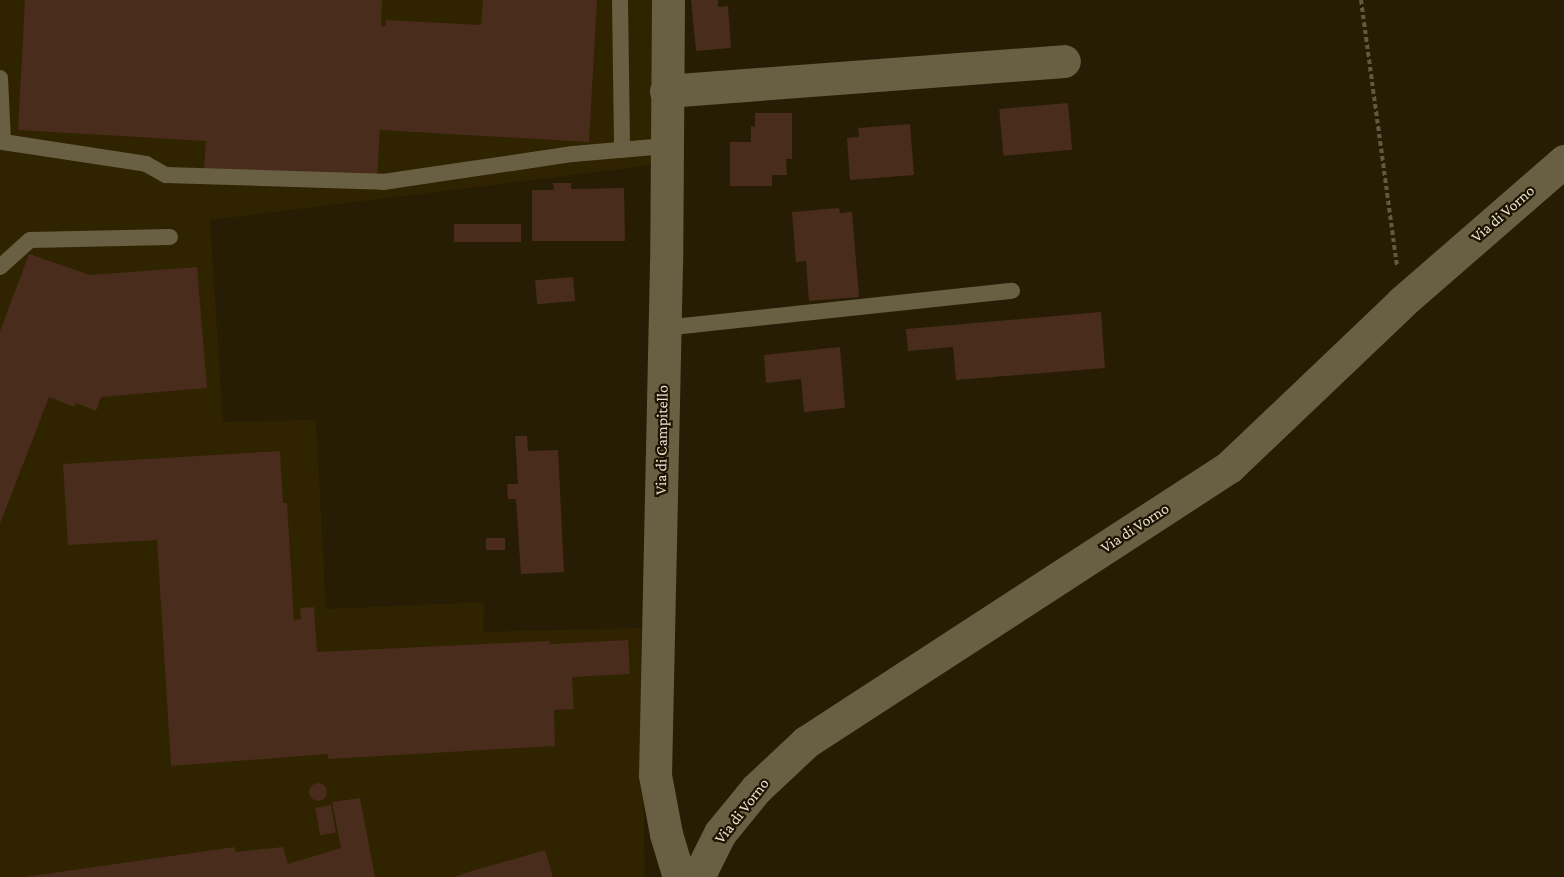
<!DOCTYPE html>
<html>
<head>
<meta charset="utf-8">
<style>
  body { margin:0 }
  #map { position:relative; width:1564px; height:877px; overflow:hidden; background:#271d04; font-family:"Crimson Pro",serif }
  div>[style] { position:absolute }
  .built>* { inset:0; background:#2f2300 }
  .building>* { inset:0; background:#492c1b; transform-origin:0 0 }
  .round { border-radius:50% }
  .path>* { height:4px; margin-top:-2px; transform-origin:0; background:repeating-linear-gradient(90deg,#625943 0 4.5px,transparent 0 7.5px) }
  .service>* { height:16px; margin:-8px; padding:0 8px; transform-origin:8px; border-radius:8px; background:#695f43 }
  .minor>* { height:33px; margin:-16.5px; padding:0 16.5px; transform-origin:16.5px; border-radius:16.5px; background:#695f43 }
  .tertiary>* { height:33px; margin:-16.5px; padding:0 16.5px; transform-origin:16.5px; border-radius:16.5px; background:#695f43 }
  span { translate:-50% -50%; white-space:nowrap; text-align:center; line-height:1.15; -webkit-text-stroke:4.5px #1d1400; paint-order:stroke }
  .street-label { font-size:16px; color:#e7e1d2 }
</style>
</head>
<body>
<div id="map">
  <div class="built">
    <div style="clip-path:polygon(0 0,654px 0,652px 165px,210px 220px,223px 422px,316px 420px,326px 609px,484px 602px,483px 632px,641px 628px,645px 877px,0 877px)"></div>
  </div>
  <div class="building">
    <div style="clip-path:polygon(25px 0,382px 0,381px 26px,386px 26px,386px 20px,481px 25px,483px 0,597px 0,589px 142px,380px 130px,377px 179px,204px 169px,206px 141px,18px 130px)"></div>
    <div style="clip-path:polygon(691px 0,718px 0,718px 7px,728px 6px,731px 48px,696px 51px)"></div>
    <div style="left:1068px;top:103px;width:47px;height:69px;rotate:85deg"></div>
    <div style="clip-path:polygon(755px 113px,792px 113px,792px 159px,786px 159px,787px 175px,772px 175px,772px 186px,730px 186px,730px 142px,751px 142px,751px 126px,755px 127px)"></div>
    <div style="clip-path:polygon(910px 124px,914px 175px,850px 180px,847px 138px,859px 137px,858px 128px)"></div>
    <div style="clip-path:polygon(553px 183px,571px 183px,571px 189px,624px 188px,625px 241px,532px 241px,532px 190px,554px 190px)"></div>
    <div style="clip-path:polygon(839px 208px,840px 213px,852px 212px,859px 297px,809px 301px,806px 261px,796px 262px,792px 212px)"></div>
    <div style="left:454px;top:224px;width:67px;height:18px"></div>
    <div style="clip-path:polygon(29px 254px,90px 275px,197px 267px,207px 388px,101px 397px,96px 411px,76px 403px,74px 407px,49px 397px,0 524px,0 331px)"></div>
    <div style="left:573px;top:277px;width:24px;height:38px;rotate:85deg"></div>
    <div style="clip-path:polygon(1101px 312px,1105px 368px,956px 380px,953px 347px,908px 351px,906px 329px)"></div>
    <div style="clip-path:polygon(840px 347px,845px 408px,804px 412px,801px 379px,766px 383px,764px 355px)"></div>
    <div style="clip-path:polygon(515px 436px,527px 436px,528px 451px,558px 450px,564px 572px,521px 574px,516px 499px,508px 499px,507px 484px,518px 484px)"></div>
    <div style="clip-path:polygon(280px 451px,283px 503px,287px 503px,294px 620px,301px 619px,300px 608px,314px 607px,317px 652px,549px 641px,550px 644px,628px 640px,630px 674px,572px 677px,574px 709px,554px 710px,555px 746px,328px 759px,328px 754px,171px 766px,157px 540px,68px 545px,63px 464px)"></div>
    <div style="left:505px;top:538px;width:12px;height:19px;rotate:90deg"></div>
    <div class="round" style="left:309px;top:783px;width:18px;height:18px"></div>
    <div style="clip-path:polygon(360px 798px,375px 877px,24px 877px,234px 847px,236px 852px,283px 847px,288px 864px,341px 848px,332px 802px)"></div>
    <div style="left:331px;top:805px;width:28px;height:16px;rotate:80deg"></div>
    <div style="clip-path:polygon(545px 850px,553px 877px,455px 877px,465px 873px)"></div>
  </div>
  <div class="path">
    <div style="left:1361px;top:0;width:269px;rotate:82.3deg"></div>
  </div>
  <div class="service">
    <div style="left:620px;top:0;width:150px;rotate:89.2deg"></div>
    <div style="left:0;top:78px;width:64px;rotate:87.3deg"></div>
    <div style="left:3px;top:142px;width:145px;rotate:8.7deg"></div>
    <div style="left:146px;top:164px;width:23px;rotate:29deg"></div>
    <div style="left:166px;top:175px;width:217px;rotate:1.8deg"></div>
    <div style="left:383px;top:182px;width:192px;rotate:-8.4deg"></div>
    <div style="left:573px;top:154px;width:93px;rotate:-4.9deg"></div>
    <div style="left:0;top:267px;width:40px;rotate:-42deg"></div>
    <div style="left:30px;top:240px;width:140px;rotate:-1.2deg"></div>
    <div style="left:664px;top:328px;width:350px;rotate:-6.1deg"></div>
  </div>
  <div class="minor">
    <div style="left:668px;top:0;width:263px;rotate:90.4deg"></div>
    <div style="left:666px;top:263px;width:512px;rotate:91.23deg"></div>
    <div style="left:655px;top:775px;width:60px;rotate:79.4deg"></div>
    <div style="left:666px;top:834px;width:45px;rotate:73.2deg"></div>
    <div style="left:666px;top:91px;width:399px;rotate:-4.3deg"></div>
  </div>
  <div class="tertiary">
    <div style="left:698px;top:877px;width:49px;rotate:-63.4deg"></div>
    <div style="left:720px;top:833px;width:57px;rotate:-50.7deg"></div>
    <div style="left:756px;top:789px;width:69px;rotate:-43.2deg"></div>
    <div style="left:806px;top:742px;width:505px;rotate:-33.03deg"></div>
    <div style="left:1229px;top:467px;width:239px;rotate:-43.6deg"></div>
    <div style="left:1402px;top:302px;width:215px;rotate:-41deg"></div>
  </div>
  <div class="street-label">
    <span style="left:1503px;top:214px;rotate:-41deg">Via di Vorno</span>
    <span style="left:662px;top:440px;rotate:-89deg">Via di Campitello</span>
    <span style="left:1135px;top:528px;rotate:-33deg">Via di Vorno</span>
    <span style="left:742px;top:811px;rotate:-52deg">Via di Vorno</span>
  </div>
</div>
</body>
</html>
